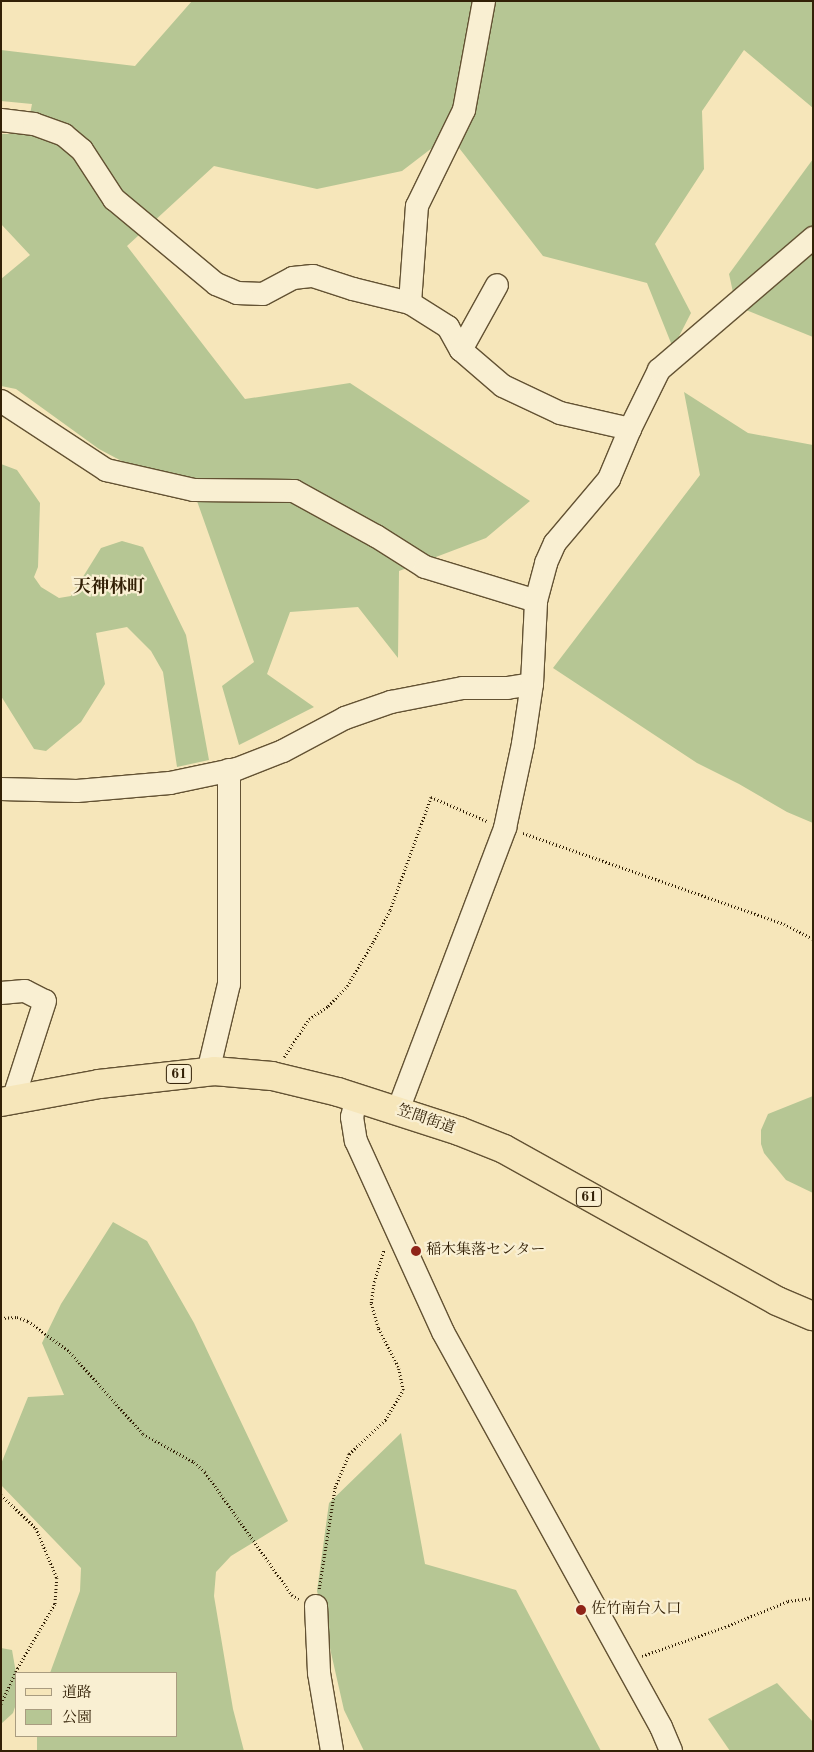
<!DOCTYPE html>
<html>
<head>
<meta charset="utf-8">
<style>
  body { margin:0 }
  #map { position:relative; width:814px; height:1752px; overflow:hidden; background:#f6e6ba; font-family:"Old Standard TT","Noto Serif JP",serif }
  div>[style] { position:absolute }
  .green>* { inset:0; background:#b6c694 }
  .path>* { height:2.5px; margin-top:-1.25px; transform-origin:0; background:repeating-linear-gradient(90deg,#322006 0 1px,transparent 0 3.5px) }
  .roads { filter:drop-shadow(1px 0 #635233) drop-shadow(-1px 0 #635233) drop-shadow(0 1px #635233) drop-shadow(0 -1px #635233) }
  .minor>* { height:22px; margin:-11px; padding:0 11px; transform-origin:11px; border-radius:11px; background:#f9efd2 }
  .major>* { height:28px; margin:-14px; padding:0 14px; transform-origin:14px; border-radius:14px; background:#f6e6ba }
  .dots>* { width:14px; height:14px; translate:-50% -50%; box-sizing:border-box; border:2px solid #f9efd2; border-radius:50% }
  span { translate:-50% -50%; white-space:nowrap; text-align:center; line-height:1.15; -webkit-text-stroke:4.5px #f9efd2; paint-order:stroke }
  .shield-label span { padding:1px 4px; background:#f9efd2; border:1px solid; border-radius:4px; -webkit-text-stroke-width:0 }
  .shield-label { font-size:14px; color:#322006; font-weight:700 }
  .street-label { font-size:15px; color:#322006 }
  .poi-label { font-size:15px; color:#322006 }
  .left { translate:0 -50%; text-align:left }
  .quarter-label { font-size:18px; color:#322006; font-weight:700 }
  .frame { position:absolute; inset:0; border:2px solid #322006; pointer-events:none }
  .legend { position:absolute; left:15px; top:1672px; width:162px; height:65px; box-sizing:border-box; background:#f9efd2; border:1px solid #a99c80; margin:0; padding:6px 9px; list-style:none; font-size:15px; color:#322006 }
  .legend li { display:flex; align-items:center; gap:10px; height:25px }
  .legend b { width:25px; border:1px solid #a99c80 }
</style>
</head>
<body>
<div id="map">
  <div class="green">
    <div style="clip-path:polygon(192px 1px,813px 1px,813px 108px,744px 50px,702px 111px,704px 169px,655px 244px,691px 313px,673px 348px,647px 283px,543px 256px,449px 135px,402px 171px,317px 189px,214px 166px,127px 246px,245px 399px,350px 383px,530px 501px,486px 538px,399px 571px,398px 658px,358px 607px,290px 612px,267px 674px,314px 707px,239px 745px,222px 686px,254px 662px,197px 501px,99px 449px,16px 389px,1px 386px,1px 279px,30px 255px,1px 224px,1px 134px,26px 134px,32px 104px,1px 101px,1px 50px,135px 66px)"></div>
    <div style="clip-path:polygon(813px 159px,813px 337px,736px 306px,729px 274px)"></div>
    <div style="clip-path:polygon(684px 392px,748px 433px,813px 445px,813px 823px,787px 812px,739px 784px,697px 763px,553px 668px,700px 475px)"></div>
    <div style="clip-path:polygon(1px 464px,17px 470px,40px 503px,38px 567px,34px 577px,41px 587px,59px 598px,71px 596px,101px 548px,122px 541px,143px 547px,186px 635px,209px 760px,177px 767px,163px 672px,151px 651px,127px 627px,96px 633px,105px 684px,81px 722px,46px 751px,34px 749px,1px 696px)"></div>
    <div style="clip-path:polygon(813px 1096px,813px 1193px,786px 1180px,764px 1153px,761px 1144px,761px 1130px,768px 1114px)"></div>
    <div style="clip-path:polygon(113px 1222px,147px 1241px,194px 1323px,288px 1521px,231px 1556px,216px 1572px,214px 1596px,233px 1709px,244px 1751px,37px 1751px,37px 1736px,176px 1736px,176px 1673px,50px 1673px,80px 1591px,81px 1568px,1px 1485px,1px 1464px,28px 1397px,64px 1395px,42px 1343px,61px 1304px)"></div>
    <div style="clip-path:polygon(401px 1433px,425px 1564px,516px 1590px,601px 1751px,364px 1751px,344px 1710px,317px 1591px,329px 1503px)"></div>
    <div style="clip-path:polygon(1px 1648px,12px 1650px,16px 1673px,16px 1704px,13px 1713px,1px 1724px)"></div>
    <div style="clip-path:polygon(777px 1683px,813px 1722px,813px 1751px,730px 1751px,708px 1719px)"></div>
  </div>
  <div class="path">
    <div style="left:523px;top:833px;width:276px;rotate:19.2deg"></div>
    <div style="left:784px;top:924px;width:33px;rotate:27deg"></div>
    <div style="left:284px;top:1057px;width:45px;rotate:-56.7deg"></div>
    <div style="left:309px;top:1019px;width:23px;rotate:-34deg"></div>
    <div style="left:328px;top:1006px;width:28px;rotate:-46deg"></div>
    <div style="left:347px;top:986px;width:51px;rotate:-59.4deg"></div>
    <div style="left:373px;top:942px;width:36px;rotate:-62deg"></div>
    <div style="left:390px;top:910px;width:120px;rotate:-70.1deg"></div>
    <div style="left:431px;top:797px;width:61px;rotate:23.2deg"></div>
    <div style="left:1px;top:1318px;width:16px;rotate:-4deg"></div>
    <div style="left:17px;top:1317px;width:12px;rotate:20deg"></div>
    <div style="left:28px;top:1321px;width:52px;rotate:36.4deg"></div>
    <div style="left:70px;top:1352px;width:110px;rotate:48.3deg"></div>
    <div style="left:143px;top:1434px;width:58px;rotate:28.8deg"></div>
    <div style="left:194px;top:1462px;width:15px;rotate:42deg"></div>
    <div style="left:205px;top:1472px;width:151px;rotate:54.7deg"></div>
    <div style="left:292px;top:1595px;width:8px;rotate:30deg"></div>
    <div style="left:1px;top:1495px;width:48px;rotate:43.3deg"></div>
    <div style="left:36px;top:1528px;width:54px;rotate:67.2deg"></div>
    <div style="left:57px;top:1578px;width:26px;rotate:94deg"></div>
    <div style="left:55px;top:1604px;width:74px;rotate:120deg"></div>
    <div style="left:18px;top:1668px;width:40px;rotate:115deg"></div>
    <div style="left:319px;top:1589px;width:103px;rotate:-81.1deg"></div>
    <div style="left:335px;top:1487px;width:36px;rotate:-67deg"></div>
    <div style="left:349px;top:1454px;width:50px;rotate:-43.4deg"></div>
    <div style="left:385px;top:1420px;width:35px;rotate:-59deg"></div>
    <div style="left:403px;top:1390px;width:24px;rotate:-102deg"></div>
    <div style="left:398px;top:1367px;width:44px;rotate:-117.1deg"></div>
    <div style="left:378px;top:1328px;width:26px;rotate:-106deg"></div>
    <div style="left:371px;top:1303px;width:21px;rotate:-82deg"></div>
    <div style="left:374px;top:1282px;width:34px;rotate:-73deg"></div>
    <div style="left:642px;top:1656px;width:88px;rotate:-19.3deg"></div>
    <div style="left:725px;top:1627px;width:68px;rotate:-22.4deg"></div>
    <div style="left:788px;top:1601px;width:25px;rotate:-7deg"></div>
  </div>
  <div class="roads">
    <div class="minor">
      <div style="left:1px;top:120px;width:33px;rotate:7deg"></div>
      <div style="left:34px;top:124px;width:32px;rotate:20deg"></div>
      <div style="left:64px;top:135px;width:23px;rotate:40deg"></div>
      <div style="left:82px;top:150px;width:59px;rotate:56.9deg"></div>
      <div style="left:114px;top:199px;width:133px;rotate:39.8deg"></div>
      <div style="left:216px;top:284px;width:23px;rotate:23deg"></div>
      <div style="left:237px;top:293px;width:26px;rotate:2deg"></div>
      <div style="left:263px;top:294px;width:34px;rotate:-28deg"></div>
      <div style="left:293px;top:278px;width:20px;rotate:-6deg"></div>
      <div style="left:313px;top:276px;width:42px;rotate:18deg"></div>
      <div style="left:353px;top:289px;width:59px;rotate:13.8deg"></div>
      <div style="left:410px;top:303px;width:45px;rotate:32.3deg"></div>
      <div style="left:448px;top:327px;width:26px;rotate:61deg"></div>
      <div style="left:461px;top:350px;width:55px;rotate:40.6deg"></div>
      <div style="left:503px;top:386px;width:63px;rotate:25.3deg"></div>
      <div style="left:560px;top:413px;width:72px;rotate:12.9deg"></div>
      <div style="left:410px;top:303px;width:97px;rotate:-85.9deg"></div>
      <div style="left:417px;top:206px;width:107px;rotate:-63.9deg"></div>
      <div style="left:464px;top:110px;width:111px;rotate:-79.6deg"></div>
      <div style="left:461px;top:350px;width:74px;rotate:-61deg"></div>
      <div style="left:1px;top:401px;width:126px;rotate:33.3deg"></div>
      <div style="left:106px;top:470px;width:90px;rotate:12.8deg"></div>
      <div style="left:194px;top:490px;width:100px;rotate:0.6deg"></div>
      <div style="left:294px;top:491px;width:94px;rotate:28.8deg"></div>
      <div style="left:376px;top:536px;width:58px;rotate:32.3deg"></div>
      <div style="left:425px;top:567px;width:116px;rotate:17deg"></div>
      <div style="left:1px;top:789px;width:76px;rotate:1.5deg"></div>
      <div style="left:77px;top:791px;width:93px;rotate:-4.9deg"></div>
      <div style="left:170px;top:783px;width:68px;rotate:-11.8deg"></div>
      <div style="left:237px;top:769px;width:49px;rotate:-21.4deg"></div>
      <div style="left:283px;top:751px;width:70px;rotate:-28deg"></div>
      <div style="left:345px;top:718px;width:49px;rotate:-19.2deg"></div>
      <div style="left:391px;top:702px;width:73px;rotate:-11deg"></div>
      <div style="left:463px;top:688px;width:44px"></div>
      <div style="left:507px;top:688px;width:25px;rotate:-9deg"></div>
      <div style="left:1px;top:993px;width:24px;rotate:-5deg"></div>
      <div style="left:25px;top:991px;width:22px;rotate:27deg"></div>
      <div style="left:45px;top:1001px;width:104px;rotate:107.9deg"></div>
      <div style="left:208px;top:1072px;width:90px;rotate:-76.6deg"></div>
      <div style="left:229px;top:984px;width:214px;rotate:-90deg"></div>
      <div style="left:357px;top:1097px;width:21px;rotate:104deg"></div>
      <div style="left:352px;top:1117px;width:24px;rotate:81deg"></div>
      <div style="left:356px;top:1141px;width:210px;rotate:65.5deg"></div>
      <div style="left:443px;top:1332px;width:451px;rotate:61.1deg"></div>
      <div style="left:661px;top:1727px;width:26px;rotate:67deg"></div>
      <div style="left:398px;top:1110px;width:302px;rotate:-69.2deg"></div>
      <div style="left:505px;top:828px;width:86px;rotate:-77.9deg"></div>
      <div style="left:523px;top:744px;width:61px;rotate:-81.5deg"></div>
      <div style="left:532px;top:684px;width:83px;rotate:-87.2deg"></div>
      <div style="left:536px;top:601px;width:39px;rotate:-75deg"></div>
      <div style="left:546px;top:563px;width:22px;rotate:-66deg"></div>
      <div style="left:555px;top:543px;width:84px;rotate:-49.8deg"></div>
      <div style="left:609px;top:479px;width:54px;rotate:-67.2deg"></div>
      <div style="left:630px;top:429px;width:66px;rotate:-63.8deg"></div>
      <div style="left:659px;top:370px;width:203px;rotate:-40.6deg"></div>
      <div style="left:316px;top:1606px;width:67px;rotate:87.4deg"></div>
      <div style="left:319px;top:1673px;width:79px;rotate:80.5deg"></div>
    </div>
    <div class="major">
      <div style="left:1px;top:1102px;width:100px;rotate:-10.4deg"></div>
      <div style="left:99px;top:1084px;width:116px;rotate:-6.4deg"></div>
      <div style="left:214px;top:1071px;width:58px;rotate:4.9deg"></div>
      <div style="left:272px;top:1076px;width:68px;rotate:13.6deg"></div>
      <div style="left:338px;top:1092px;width:127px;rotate:17.9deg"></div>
      <div style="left:459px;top:1131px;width:48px;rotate:21.8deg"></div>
      <div style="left:504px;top:1149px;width:312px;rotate:29.1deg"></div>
      <div style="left:777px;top:1301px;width:39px;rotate:23deg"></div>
    </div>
  </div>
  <div class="dots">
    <div style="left:416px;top:1251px;background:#8f2418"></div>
    <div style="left:581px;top:1610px;background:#8f2418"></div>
  </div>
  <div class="shield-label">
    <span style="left:179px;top:1074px">61</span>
    <span style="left:589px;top:1197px">61</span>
  </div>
  <div class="street-label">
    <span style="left:426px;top:1120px;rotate:19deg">笠間街道</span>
  </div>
  <div class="poi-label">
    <span class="left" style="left:426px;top:1251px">稲木集落センター</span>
    <span class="left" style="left:591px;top:1610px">佐竹南台入口</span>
  </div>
  <div class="quarter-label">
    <span style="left:109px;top:587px">天神林町</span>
  </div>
  <div class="frame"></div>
  <ul class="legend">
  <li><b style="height:6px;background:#f6e6ba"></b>道路</li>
  <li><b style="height:14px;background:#b6c694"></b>公園</li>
  </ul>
</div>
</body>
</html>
